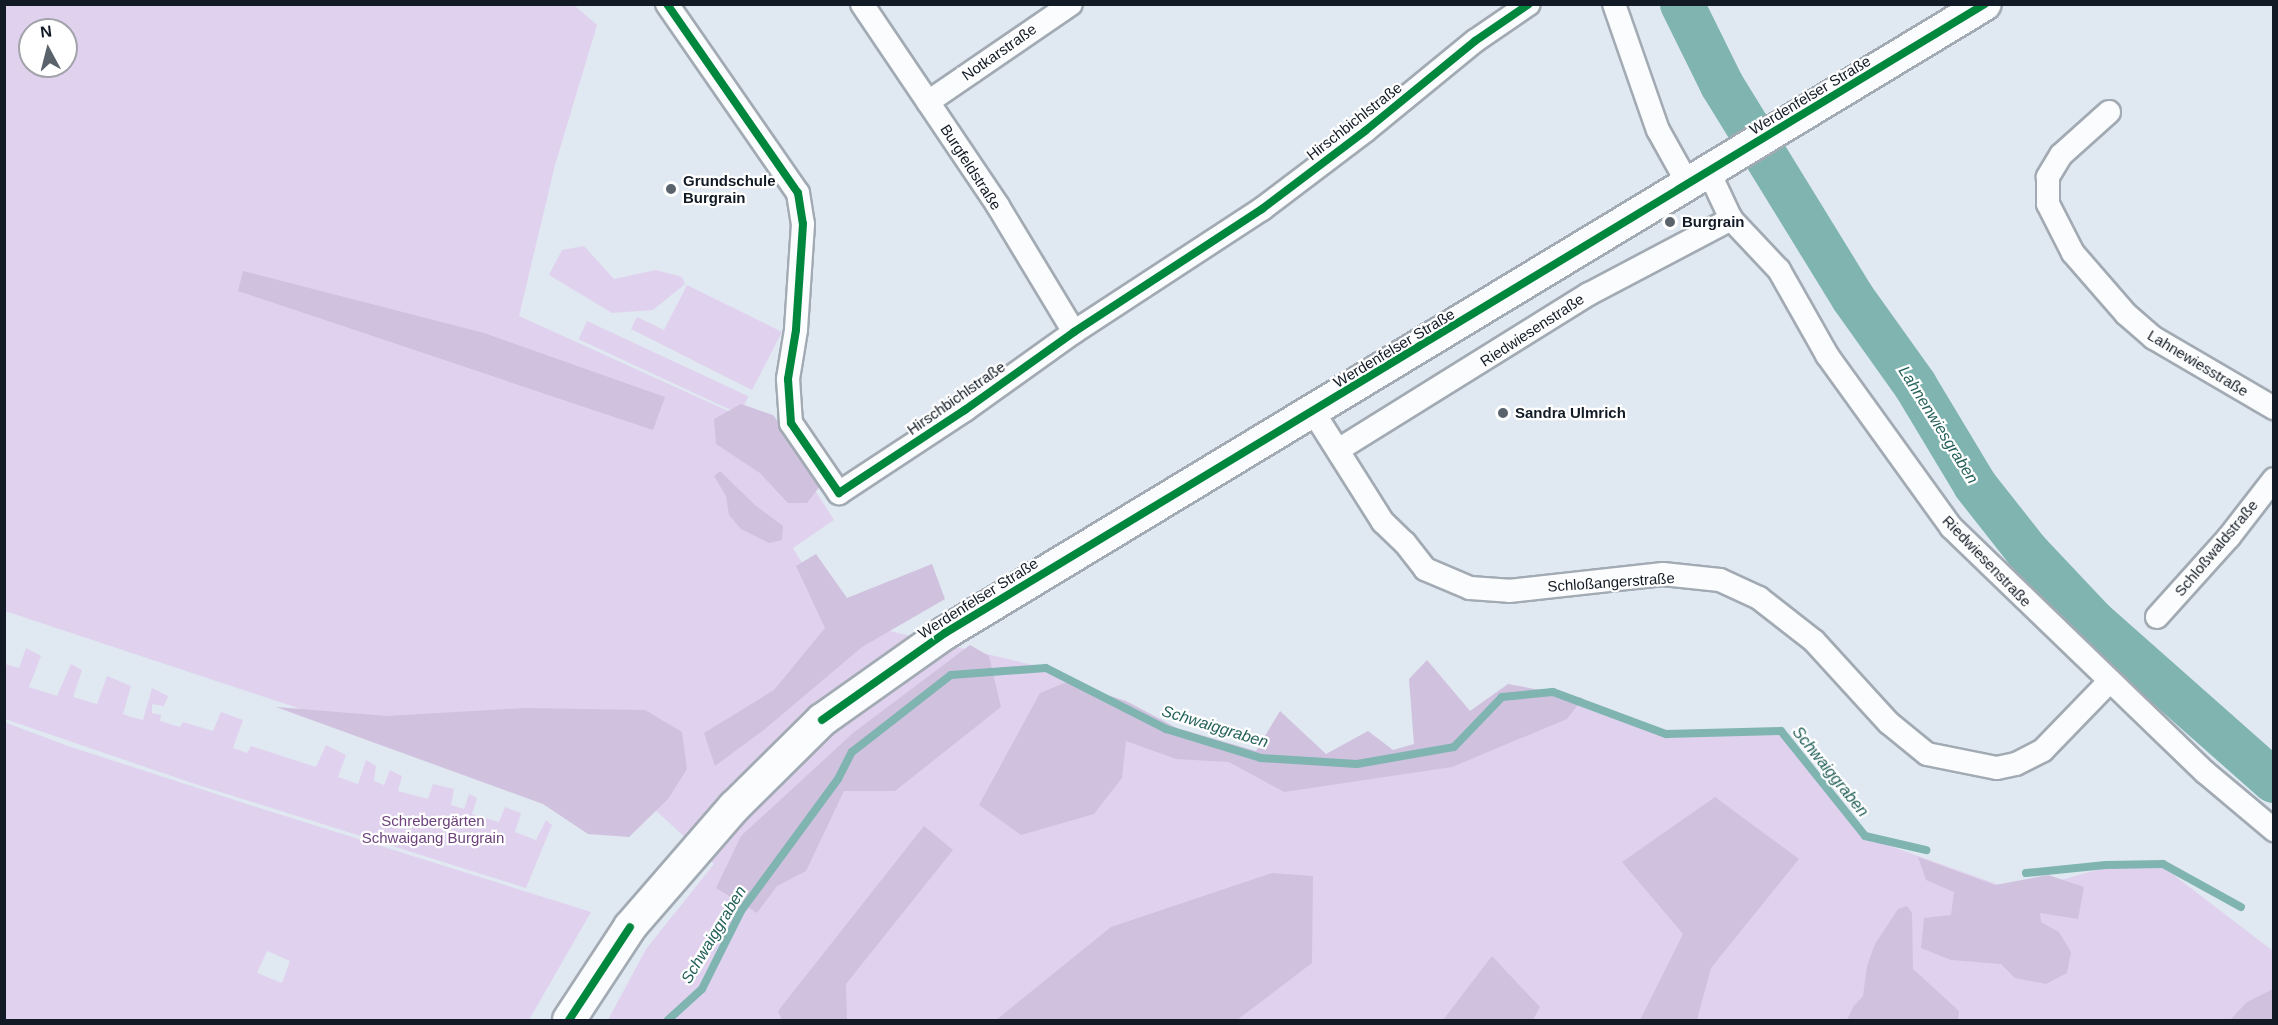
<!DOCTYPE html>
<html>
<head>
<meta charset="utf-8">
<style>
  body { margin:0 }
  #map { position:relative; width:2278px; height:1025px; overflow:hidden; background:#e0e8f1; font-family:Helvetica,sans-serif }
  div>[style] { position:absolute }
  .green>* { inset:0; background:#e0d2ee; transform-origin:0 0 }
  .forest>* { inset:0; background:#d0c1de }
  .stream>* { height:8px; margin:-4px; padding:0 4px; transform-origin:4px; border-radius:4px; background:#7fb4b1 }
  .river>* { height:44px; margin:-22px; padding:0 22px; transform-origin:22px; border-radius:22px; background:#7fb4b1 }
  .roads { filter:drop-shadow(2px 0 #a2aab3) drop-shadow(-2px 0 #a2aab3) drop-shadow(0 2px #a2aab3) drop-shadow(0 -2px #a2aab3) }
  .street>* { height:22px; margin:-11px; padding:0 11px; transform-origin:11px; border-radius:11px; background:#fafcfd }
  .secondary>* { height:32px; margin:-16px; padding:0 16px; transform-origin:16px; border-radius:16px; background:#fafcfd }
  .cycleway>* { height:8px; margin:-4px; padding:0 4px; transform-origin:4px; border-radius:4px; background:#00873e }
  .dots>* { width:16px; height:16px; translate:-50% -50%; box-sizing:border-box; border:3px solid #fff; border-radius:50% }
  span { translate:-50% -50%; white-space:nowrap; text-align:center; line-height:1.15; -webkit-text-stroke:4.5px #fff; paint-order:stroke }
  .street-label { font-size:15px; color:#121b25 }
  .poi-label { font-size:15px; color:#121b25; font-weight:700 }
  .left { translate:0 -50%; text-align:left }
  .park-label { font-size:15px; color:#6e437d }
  .water-label { font-size:16px; color:#24615a; font-style:italic }
  .frame { position:absolute; inset:0; border:6px solid #121b25; pointer-events:none }
  .north { position:absolute; left:18px; top:18px; width:60px; height:60px; box-sizing:border-box; background:#fff; border:2px solid #a0a4a8; border-radius:50%; rotate:353deg; font-size:16px; font-weight:700; line-height:24px; text-align:center; color:#121b25 }
  .north::after { content:''; display:block; margin:auto; width:21px; height:27px; background:#5a636c; clip-path:polygon(50% 0,100% 100%,50% 72%,0 100%) }
</style>
</head>
<body>
<div id="map">
  <div class="green">
    <div style="clip-path:polygon(evenodd,5px 5px,574px 5px,597px 25px,555px 165px,519px 316px,779px 434px,834px 520px,793px 548px,835px 618px,1045px 668px,1167px 729px,1262px 759px,1357px 766px,1553px 693px,1666px 735px,1780px 733px,1865px 837px,2019px 892px,2107px 867px,2162px 866px,2273px 951px,2273px 1020px,608px 1020px,646px 949px,714px 864px,652px 807px,382px 736px,5px 611px,5px 5px,30px 30px,66px 30px,66px 66px,30px 66px,30px 30px)"></div>
    <div style="clip-path:polygon(584px 246px,614px 279px,656px 270px,682px 277px,685px 284px,653px 310px,612px 313px,549px 275px,562px 250px)"></div>
    <div style="clip-path:polygon(687px 285px,782px 332px,752px 390px,631px 329px,637px 317px,664px 330px)"></div>
    <div style="left:587px;top:321px;width:178px;height:20px;rotate:25deg"></div>
    <div style="clip-path:polygon(26px 648px,41px 656px,29px 687px,57px 696px,71px 664px,82px 670px,73px 697px,97px 704px,107px 676px,131px 686px,123px 714px,131px 717px,143px 720px,152px 688px,168px 696px,164px 706px,152px 704px,152px 713px,161px 715px,160px 721px,180px 727px,183px 722px,213px 731px,221px 712px,243px 720px,233px 748px,247px 753px,251px 746px,316px 767px,326px 745px,346px 755px,338px 777px,358px 784px,366px 760px,376px 766px,374px 781px,384px 785px,390px 770px,402px 776px,398px 791px,428px 799px,433px 784px,454px 789px,451px 805px,464px 809px,469px 794px,477px 798px,472px 814px,499px 822px,505px 807px,521px 813px,515px 832px,536px 840px,546px 820px,552px 825px,526px 888px,195px 784px,5px 719px,5px 664px,19px 668px)"></div>
    <div style="clip-path:polygon(evenodd,4px 722px,68px 746px,250px 805px,591px 912px,529px 1020px,5px 1020px,4px 722px,267px 951px,290px 961px,282px 983px,257px 973px,267px 951px)"></div>
  </div>
  <div class="forest">
    <div style="clip-path:polygon(243px 271px,484px 333px,665px 397px,653px 430px,238px 291px)"></div>
    <div style="clip-path:polygon(741px 404px,773px 415px,803px 456px,820px 486px,807px 503px,788px 503px,760px 473px,716px 444px,714px 419px)"></div>
    <div style="clip-path:polygon(720px 471px,755px 505px,783px 526px,782px 540px,769px 543px,741px 529px,729px 515px,726px 496px,714px 476px)"></div>
    <div style="clip-path:polygon(816px 554px,847px 598px,932px 564px,945px 599px,862px 647px,765px 729px,715px 766px,704px 733px,774px 690px,825px 628px,796px 566px)"></div>
    <div style="clip-path:polygon(970px 645px,989px 656px,1001px 707px,895px 791px,844px 791px,806px 871px,777px 886px,757px 913px,716px 888px,741px 836px,853px 733px)"></div>
    <div style="clip-path:polygon(1427px 660px,1470px 711px,1508px 684px,1583px 698px,1567px 719px,1452px 767px,1284px 792px,1229px 762px,1176px 759px,1126px 741px,1122px 778px,1094px 814px,1021px 835px,979px 805px,1040px 693px,1067px 682px,1126px 701px,1177px 728px,1256px 751px,1280px 711px,1326px 754px,1368px 731px,1393px 750px,1414px 744px,1409px 679px)"></div>
    <div style="clip-path:polygon(276px 707px,387px 716px,523px 708px,645px 710px,682px 732px,687px 769px,668px 799px,629px 837px,588px 834px,543px 804px)"></div>
    <div style="clip-path:polygon(1715px 797px,1799px 859px,1711px 968px,1697px 1020px,1640px 1020px,1683px 934px,1622px 862px)"></div>
    <div style="clip-path:polygon(924px 826px,953px 850px,846px 984px,847px 1020px,782px 1020px,778px 1011px)"></div>
    <div style="clip-path:polygon(1918px 857px,1995px 885px,2048px 875px,2084px 887px,2078px 919px,2040px 913px,2041px 922px,2059px 932px,2071px 952px,2067px 973px,2046px 984px,2015px 978px,2001px 964px,1951px 960px,1921px 948px,1924px 918px,1951px 915px,1954px 892px,1926px 880px)"></div>
    <div style="clip-path:polygon(1272px 873px,1313px 876px,1312px 963px,1237px 1020px,996px 1020px,1111px 927px)"></div>
    <div style="clip-path:polygon(1907px 906px,1912px 913px,1913px 969px,1959px 1011px,1958px 1020px,1847px 1020px,1853px 1007px,1863px 996px,1867px 966px,1875px 944px,1898px 909px)"></div>
    <div style="clip-path:polygon(1492px 956px,1540px 1007px,1533px 1020px,1443px 1020px)"></div>
    <div style="clip-path:polygon(2273px 989px,2273px 1020px,2230px 1020px,2247px 1002px)"></div>
  </div>
  <div class="stream">
    <div style="left:2026px;top:873px;width:80px;rotate:-5.7deg"></div>
    <div style="left:2106px;top:865px;width:57px;rotate:-1deg"></div>
    <div style="left:2163px;top:864px;width:89px;rotate:28.9deg"></div>
    <div style="left:668px;top:1020px;width:46px;rotate:-42.4deg"></div>
    <div style="left:702px;top:989px;width:87px;rotate:-63.4deg"></div>
    <div style="left:741px;top:911px;width:164px;rotate:-53.7deg"></div>
    <div style="left:838px;top:779px;width:30px;rotate:-63deg"></div>
    <div style="left:852px;top:752px;width:125px;rotate:-37.9deg"></div>
    <div style="left:951px;top:675px;width:95px;rotate:-4.2deg"></div>
    <div style="left:1046px;top:668px;width:135px;rotate:26.9deg"></div>
    <div style="left:1166px;top:729px;width:99px;rotate:17deg"></div>
    <div style="left:1261px;top:758px;width:96px;rotate:3.6deg"></div>
    <div style="left:1357px;top:764px;width:98px;rotate:-9.9deg"></div>
    <div style="left:1454px;top:747px;width:69px;rotate:-46.2deg"></div>
    <div style="left:1502px;top:697px;width:51px;rotate:-5.6deg"></div>
    <div style="left:1553px;top:692px;width:121px;rotate:20.4deg"></div>
    <div style="left:1666px;top:734px;width:115px;rotate:-1.5deg"></div>
    <div style="left:1781px;top:731px;width:134px;rotate:51.3deg"></div>
    <div style="left:1865px;top:836px;width:63px;rotate:12.9deg"></div>
  </div>
  <div class="river">
    <div style="left:1682px;top:4px;width:90px;rotate:63.7deg"></div>
    <div style="left:1722px;top:85px;width:250px;rotate:58.4deg"></div>
    <div style="left:1853px;top:298px;width:107px;rotate:54.5deg"></div>
    <div style="left:1915px;top:385px;width:117px;rotate:59deg"></div>
    <div style="left:1975px;top:485px;width:84px;rotate:51.8deg"></div>
    <div style="left:2027px;top:551px;width:98px;rotate:46.7deg"></div>
    <div style="left:2094px;top:622px;width:240px;rotate:41.5deg"></div>
  </div>
  <div class="roads">
    <div class="street">
      <div style="left:667px;top:4px;width:230px;rotate:55.3deg"></div>
      <div style="left:798px;top:193px;width:31px;rotate:81deg"></div>
      <div style="left:803px;top:224px;width:106px;rotate:93.8deg"></div>
      <div style="left:796px;top:330px;width:50px;rotate:99.3deg"></div>
      <div style="left:788px;top:379px;width:44px;rotate:86.1deg"></div>
      <div style="left:791px;top:423px;width:85px;rotate:55.6deg"></div>
      <div style="left:839px;top:493px;width:151px;rotate:-33.4deg"></div>
      <div style="left:965px;top:410px;width:134px;rotate:-35.6deg"></div>
      <div style="left:1074px;top:332px;width:225px;rotate:-33.2deg"></div>
      <div style="left:1262px;top:209px;width:129px;rotate:-37.1deg"></div>
      <div style="left:1365px;top:131px;width:142px;rotate:-39.3deg"></div>
      <div style="left:1475px;top:41px;width:65px;rotate:-34.4deg"></div>
      <div style="left:862px;top:4px;width:244px;rotate:56deg"></div>
      <div style="left:998px;top:206px;width:147px;rotate:58.9deg"></div>
      <div style="left:1614px;top:4px;width:133px;rotate:70.8deg"></div>
      <div style="left:1658px;top:130px;width:62px;rotate:60.9deg"></div>
      <div style="left:928px;top:102px;width:173px;rotate:-34.4deg"></div>
      <div style="left:2109px;top:112px;width:64px;rotate:138.1deg"></div>
      <div style="left:2061px;top:155px;width:26px;rotate:121deg"></div>
      <div style="left:2048px;top:177px;width:27px;rotate:90deg"></div>
      <div style="left:2048px;top:204px;width:55px;rotate:63deg"></div>
      <div style="left:2073px;top:253px;width:81px;rotate:49deg"></div>
      <div style="left:2126px;top:314px;width:37px;rotate:41deg"></div>
      <div style="left:2154px;top:338px;width:139px;rotate:30.3deg"></div>
      <div style="left:1709px;top:172px;width:52px;rotate:64.9deg"></div>
      <div style="left:1731px;top:219px;width:70px;rotate:46.7deg"></div>
      <div style="left:1779px;top:270px;width:98px;rotate:60.5deg"></div>
      <div style="left:1827px;top:355px;width:212px;rotate:54.2deg"></div>
      <div style="left:1951px;top:527px;width:354px;rotate:44deg"></div>
      <div style="left:2206px;top:773px;width:89px;rotate:40deg"></div>
      <div style="left:1314px;top:413px;width:129px;rotate:57.7deg"></div>
      <div style="left:1383px;top:522px;width:30px;rotate:44deg"></div>
      <div style="left:1405px;top:543px;width:33px;rotate:52deg"></div>
      <div style="left:1425px;top:569px;width:49px;rotate:22.9deg"></div>
      <div style="left:1470px;top:588px;width:39px;rotate:4deg"></div>
      <div style="left:1509px;top:591px;width:155px;rotate:-6.3deg"></div>
      <div style="left:1663px;top:574px;width:57px;rotate:6deg"></div>
      <div style="left:1720px;top:580px;width:43px;rotate:24.8deg"></div>
      <div style="left:1759px;top:598px;width:70px;rotate:38deg"></div>
      <div style="left:1814px;top:641px;width:111px;rotate:47.6deg"></div>
      <div style="left:1889px;top:723px;width:49px;rotate:39.2deg"></div>
      <div style="left:1927px;top:754px;width:71px;rotate:11.3deg"></div>
      <div style="left:1997px;top:768px;width:19px;rotate:-12deg"></div>
      <div style="left:2016px;top:764px;width:30px;rotate:-27deg"></div>
      <div style="left:2043px;top:750px;width:95px;rotate:-45.9deg"></div>
      <div style="left:1338px;top:450px;width:296px;rotate:-31.9deg"></div>
      <div style="left:1589px;top:294px;width:161px;rotate:-27.8deg"></div>
      <div style="left:2157px;top:617px;width:108px;rotate:-48deg"></div>
      <div style="left:2229px;top:537px;width:73px;rotate:-52.2deg"></div>
    </div>
    <div class="secondary">
      <div style="left:569px;top:1020px;width:111px;rotate:-56.7deg"></div>
      <div style="left:630px;top:927px;width:159px;rotate:-49.1deg"></div>
      <div style="left:734px;top:807px;width:124px;rotate:-44.7deg"></div>
      <div style="left:822px;top:720px;width:151px;rotate:-35.3deg"></div>
      <div style="left:945px;top:633px;width:1215px;rotate:-31.17deg"></div>
    </div>
  </div>
  <div class="cycleway">
    <div style="left:667px;top:4px;width:230px;rotate:55.3deg"></div>
    <div style="left:798px;top:193px;width:31px;rotate:81deg"></div>
    <div style="left:803px;top:224px;width:106px;rotate:93.8deg"></div>
    <div style="left:796px;top:330px;width:50px;rotate:99.3deg"></div>
    <div style="left:788px;top:379px;width:44px;rotate:86.1deg"></div>
    <div style="left:791px;top:423px;width:85px;rotate:55.6deg"></div>
    <div style="left:839px;top:493px;width:151px;rotate:-33.4deg"></div>
    <div style="left:965px;top:410px;width:134px;rotate:-35.6deg"></div>
    <div style="left:1074px;top:332px;width:225px;rotate:-33.2deg"></div>
    <div style="left:1262px;top:209px;width:129px;rotate:-37.1deg"></div>
    <div style="left:1365px;top:131px;width:142px;rotate:-39.3deg"></div>
    <div style="left:1475px;top:41px;width:65px;rotate:-34.4deg"></div>
    <div style="left:822px;top:720px;width:151px;rotate:-35.3deg"></div>
    <div style="left:945px;top:633px;width:1215px;rotate:-31.17deg"></div>
    <div style="left:569px;top:1020px;width:111px;rotate:-56.7deg"></div>
  </div>
  <div class="dots">
    <div style="left:671px;top:189px;background:#5a636c"></div>
    <div style="left:1670px;top:222px;background:#5a636c"></div>
    <div style="left:1503px;top:413px;background:#5a636c"></div>
  </div>
  <div class="street-label">
    <span style="left:999px;top:52px;rotate:-35deg">Notkarstraße</span>
    <span style="left:1810px;top:95px;rotate:-31deg">Werdenfelser Straße</span>
    <span style="left:1354px;top:121px;rotate:-38deg">Hirschbichlstraße</span>
    <span style="left:971px;top:167px;rotate:57deg">Burgfeldstraße</span>
    <span style="left:1532px;top:330px;rotate:-33deg">Riedwiesenstraße</span>
    <span style="left:1394px;top:348px;rotate:-31deg">Werdenfelser Straße</span>
    <span style="left:2198px;top:363px;rotate:31deg">Lahnewiesstraße</span>
    <span style="left:956px;top:398px;rotate:-35deg">Hirschbichlstraße</span>
    <span style="left:2216px;top:548px;rotate:-50deg">Schloßwaldstraße</span>
    <span style="left:1987px;top:561px;rotate:46deg">Riedwiesenstraße</span>
    <span style="left:1611px;top:582px;rotate:-4deg">Schloßangerstraße</span>
    <span style="left:978px;top:598px;rotate:-32deg">Werdenfelser Straße</span>
  </div>
  <div class="poi-label">
    <span class="left" style="left:683px;top:189px">Grundschule<br>Burgrain</span>
    <span class="left" style="left:1682px;top:222px">Burgrain</span>
    <span class="left" style="left:1515px;top:413px">Sandra Ulmrich</span>
  </div>
  <div class="park-label">
    <span style="left:433px;top:829px">Schrebergärten<br>Schwaigang Burgrain</span>
  </div>
  <div class="water-label">
    <span style="left:1938px;top:425px;rotate:58deg">Lahnenwiesgraben</span>
    <span style="left:1215px;top:727px;rotate:17deg">Schwaiggraben</span>
    <span style="left:1830px;top:772px;rotate:51deg">Schwaiggraben</span>
    <span style="left:714px;top:935px;rotate:-59deg">Schwaiggraben</span>
  </div>
  <div class="frame"></div>
  <div class="north">N</div>
</div>
</body>
</html>
